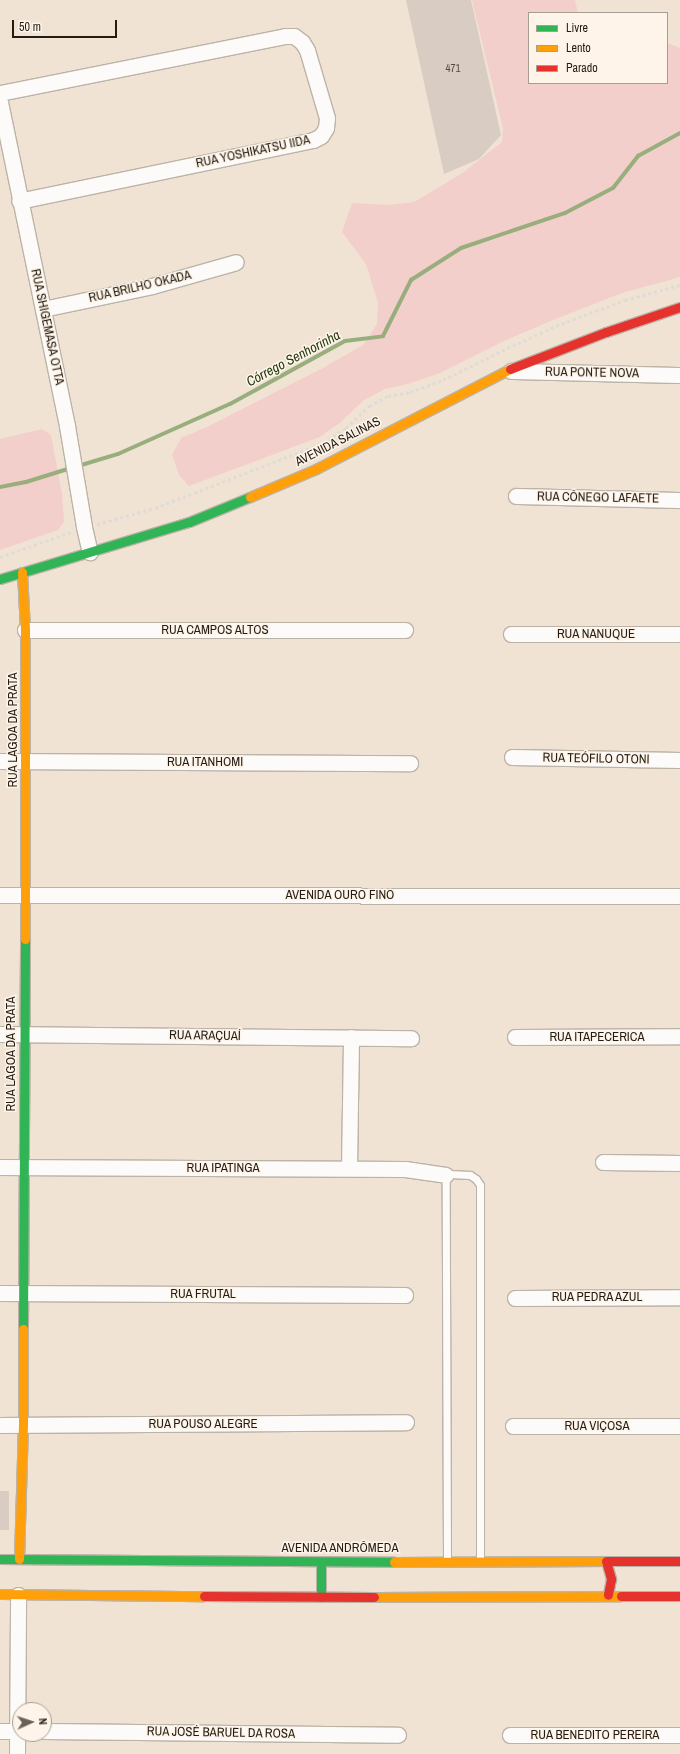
<!DOCTYPE html>
<html>
<head>
<meta charset="utf-8">
<style>
  body { margin:0 }
  #map { position:relative; width:680px; height:1754px; overflow:hidden; background:#f0e3d4; font-family:"Archivo Narrow",sans-serif }
  div>[style] { position:absolute }
  .green>* { inset:0; background:#f3cfcb }
  .stream>* { height:4px; margin:-2px; padding:0 2px; transform-origin:2px; border-radius:2px; background:#98ae7c }
  .building>* { inset:0; background:#d9cdc3; transform-origin:0 0 }
  .path>* { height:2.5px; margin-top:-1.25px; transform-origin:0; background:repeating-linear-gradient(90deg,#e0dbd7 0 3px,transparent 0 6px) }
  .roads { filter:drop-shadow(1px 0 #bcb3a7) drop-shadow(-1px 0 #bcb3a7) drop-shadow(0 1px #bcb3a7) drop-shadow(0 -1px #bcb3a7) }
  .lane>* { height:7px; margin:-3.5px; padding:0 3.5px; transform-origin:3.5px; border-radius:3.5px; background:#fdfbf9 }
  .street>* { height:15px; margin:-7.5px; padding:0 7.5px; transform-origin:7.5px; border-radius:7.5px; background:#fdfbf9 }
  .fast>* { height:9px; margin:-4.5px; padding:0 4.5px; transform-origin:4.5px; border-radius:4.5px; background:#30b455 }
  .slow>* { height:9px; margin:-4.5px; padding:0 4.5px; transform-origin:4.5px; border-radius:4.5px; background:#ff9f0a }
  .jam>* { height:9px; margin:-4.5px; padding:0 4.5px; transform-origin:4.5px; border-radius:4.5px; background:#e5322d }
  span { translate:-50% -50%; white-space:nowrap; text-align:center; line-height:1.15; -webkit-text-stroke:3px #fef4e9; paint-order:stroke }
  .number-label { font-size:11px; color:#544b41 }
  .number-label span { -webkit-text-stroke-width:0 }
  .street-label { font-size:13px; color:#241c12 }
  .water-label { font-size:14px; color:#253d0e; font-style:italic }
  .legend { position:absolute; left:528px; top:12px; width:140px; height:72px; box-sizing:border-box; background:#fef4e9; border:1px solid #a79e93; margin:0; padding:5px 7px; list-style:none; font-size:12px; color:#241c12 }
  .legend li { display:flex; align-items:center; gap:8px; height:20px }
  .legend b { width:20px; border:1px solid #a79e93 }
  .north { position:absolute; left:12px; top:1702px; width:40px; height:40px; box-sizing:border-box; background:#fef4e9; border:1px solid #a79e93; border-radius:50%; rotate:87deg; font-size:11px; font-weight:700; line-height:16px; text-align:center; color:#241c12 }
  .north::after { content:''; display:block; margin:auto; width:14px; height:18px; background:#6b6256; clip-path:polygon(50% 0,100% 100%,50% 72%,0 100%) }
  .scale { position:absolute; left:12px; top:20px; width:105px; height:18px; box-sizing:border-box; border:2px solid #241c12; border-top:0; padding-left:5px; font-size:12px; line-height:14px; white-space:nowrap; color:#241c12; -webkit-text-stroke:3px #fef4e9; paint-order:stroke }
</style>
</head>
<body>
<div id="map">
  <div class="green">
    <div style="clip-path:polygon(472px 0,575px 0,578px 13px,529px 13px,529px 83px,667px 83px,667px 43px,680px 48px,680px 277px,622px 293px,553px 320px,504px 341px,440px 373px,408px 384px,385px 389px,364px 400px,341px 422px,320px 437px,189px 486px,179px 475px,172px 455px,181px 438px,207px 427px,321px 369px,363px 345px,377px 324px,378px 303px,366px 264px,342px 232px,352px 203px,389px 205px,414px 202px,461px 174px,502px 142px,503px 129px)"></div>
    <div style="clip-path:polygon(42px 429px,51px 435px,62px 494px,64px 522px,58px 530px,0 550px,0 439px)"></div>
  </div>
  <div class="stream">
    <div style="left:78px;top:466px;width:42px;rotate:-16.7deg"></div>
    <div style="left:118px;top:454px;width:123px;rotate:-24.1deg"></div>
    <div style="left:230px;top:404px;width:131px;rotate:-28.7deg"></div>
    <div style="left:345px;top:341px;width:38px;rotate:-7deg"></div>
    <div style="left:383px;top:336px;width:63px;rotate:-63.4deg"></div>
    <div style="left:411px;top:280px;width:59px;rotate:-32.6deg"></div>
    <div style="left:461px;top:248px;width:110px;rotate:-18.6deg"></div>
    <div style="left:565px;top:213px;width:54px;rotate:-27.5deg"></div>
    <div style="left:613px;top:188px;width:41px;rotate:-52deg"></div>
    <div style="left:638px;top:156px;width:48px;rotate:-28.7deg"></div>
    <div style="left:0;top:487px;width:26px;rotate:-11deg"></div>
    <div style="left:26px;top:482px;width:47px;rotate:-17.3deg"></div>
  </div>
  <div class="building">
    <div style="clip-path:polygon(406px 0,471px 0,501px 135px,479px 159px,444px 174px)"></div>
    <div style="left:0;top:1491px;width:9px;height:39px"></div>
  </div>
  <div class="path">
    <div style="left:97px;top:524px;width:60px;rotate:-15.4deg"></div>
    <div style="left:155px;top:508px;width:180px;rotate:-21.2deg"></div>
    <div style="left:323px;top:443px;width:27px;rotate:-33deg"></div>
    <div style="left:346px;top:428px;width:32px;rotate:-44deg"></div>
    <div style="left:369px;top:406px;width:21px;rotate:-28deg"></div>
    <div style="left:388px;top:396px;width:22px;rotate:-10deg"></div>
    <div style="left:410px;top:392px;width:35px;rotate:-20deg"></div>
    <div style="left:443px;top:380px;width:72px;rotate:-26.6deg"></div>
    <div style="left:507px;top:348px;width:54px;rotate:-24.2deg"></div>
    <div style="left:556px;top:326px;width:74px;rotate:-20.6deg"></div>
    <div style="left:625px;top:300px;width:57px;rotate:-15.3deg"></div>
    <div style="left:0;top:557px;width:75px;rotate:-19.4deg"></div>
  </div>
  <div class="roads">
    <div class="lane">
      <div style="left:447px;top:1560px;width:380px;rotate:-90.2deg"></div>
      <div style="left:446px;top:1180px;width:5px;rotate:-90deg"></div>
      <div style="left:446px;top:1175px;width:4px;rotate:-14deg"></div>
      <div style="left:450px;top:1174px;width:20px;rotate:3deg"></div>
      <div style="left:470px;top:1175px;width:7px;rotate:34deg"></div>
      <div style="left:476px;top:1179px;width:7px;rotate:56deg"></div>
      <div style="left:480px;top:1185px;width:375px;rotate:90deg"></div>
    </div>
    <div class="street">
      <div style="left:0;top:93px;width:291px;rotate:-11.3deg"></div>
      <div style="left:285px;top:36px;width:9px"></div>
      <div style="left:294px;top:36px;width:10px;rotate:37deg"></div>
      <div style="left:302px;top:42px;width:9px;rotate:58deg"></div>
      <div style="left:307px;top:50px;width:71px;rotate:73.6deg"></div>
      <div style="left:327px;top:118px;width:10px;rotate:96deg"></div>
      <div style="left:326px;top:128px;width:9px;rotate:122deg"></div>
      <div style="left:321px;top:136px;width:9px;rotate:153deg"></div>
      <div style="left:313px;top:140px;width:300px;rotate:168.3deg"></div>
      <div style="left:0;top:102px;width:331px;rotate:78.3deg"></div>
      <div style="left:67px;top:426px;width:102px;rotate:80.4deg"></div>
      <div style="left:84px;top:527px;width:26px;rotate:77deg"></div>
      <div style="left:43px;top:309px;width:111px;rotate:-11.9deg"></div>
      <div style="left:152px;top:286px;width:87px;rotate:-15.9deg"></div>
      <div style="left:511px;top:371px;width:169px;rotate:1.4deg"></div>
      <div style="left:516px;top:496px;width:164px;rotate:1.4deg"></div>
      <div style="left:25px;top:630px;width:380px"></div>
      <div style="left:511px;top:634px;width:169px"></div>
      <div style="left:512px;top:757px;width:168px;rotate:1deg"></div>
      <div style="left:0;top:761px;width:410px;rotate:0.3deg"></div>
      <div style="left:0;top:895px;width:680px;rotate:0.08deg"></div>
      <div style="left:0;top:1034px;width:411px;rotate:0.6deg"></div>
      <div style="left:515px;top:1037px;width:165px;rotate:-0.3deg"></div>
      <div style="left:603px;top:1162px;width:77px;rotate:0.7deg"></div>
      <div style="left:0;top:1167px;width:405px;rotate:0.3deg"></div>
      <div style="left:405px;top:1169px;width:41px;rotate:8.3deg"></div>
      <div style="left:349px;top:1168px;width:131px;rotate:-89.1deg"></div>
      <div style="left:0;top:1293px;width:405px;rotate:0.3deg"></div>
      <div style="left:515px;top:1298px;width:165px;rotate:-0.3deg"></div>
      <div style="left:0;top:1425px;width:406px;rotate:-0.4deg"></div>
      <div style="left:513px;top:1426px;width:167px"></div>
      <div style="left:0;top:1731px;width:20px"></div>
      <div style="left:44px;top:1731px;width:354px;rotate:0.6deg"></div>
      <div style="left:510px;top:1735px;width:170px"></div>
      <div style="left:17px;top:1754px;width:159px;rotate:-89.6deg"></div>
    </div>
    <div class="fast">
      <div style="left:0;top:579px;width:197px;rotate:-16.8deg"></div>
      <div style="left:189px;top:522px;width:66px;rotate:-22.3deg"></div>
      <div style="left:23px;top:1329px;width:390px;rotate:-89.7deg"></div>
      <div style="left:0;top:1559px;width:394px;rotate:0.4deg"></div>
      <div style="left:321px;top:1562px;width:35px;rotate:90deg"></div>
    </div>
    <div class="slow">
      <div style="left:250px;top:497px;width:72px;rotate:-23deg"></div>
      <div style="left:316px;top:469px;width:218px;rotate:-27.3deg"></div>
      <div style="left:22px;top:572px;width:58px;rotate:87deg"></div>
      <div style="left:25px;top:630px;width:309px;rotate:90deg"></div>
      <div style="left:19px;top:1559px;width:134px;rotate:-88.3deg"></div>
      <div style="left:23px;top:1425px;width:96px;rotate:-90deg"></div>
      <div style="left:394px;top:1562px;width:214px;rotate:-0.3deg"></div>
      <div style="left:0;top:1594px;width:204px;rotate:0.6deg"></div>
      <div style="left:374px;top:1597px;width:247px;rotate:-0.2deg"></div>
    </div>
    <div class="jam">
      <div style="left:510px;top:369px;width:103px;rotate:-21.1deg"></div>
      <div style="left:606px;top:332px;width:78px;rotate:-18.7deg"></div>
      <div style="left:606px;top:1561px;width:19px;rotate:74deg"></div>
      <div style="left:611px;top:1579px;width:16px;rotate:101deg"></div>
      <div style="left:608px;top:1561px;width:72px"></div>
      <div style="left:204px;top:1596px;width:170px;rotate:0.3deg"></div>
      <div style="left:621px;top:1596px;width:59px"></div>
    </div>
  </div>
  <div class="number-label">
    <span style="left:453px;top:68px">471</span>
  </div>
  <div class="street-label">
    <span style="left:253px;top:152px;rotate:-12deg">RUA YOSHIKATSU IIDA</span>
    <span style="left:140px;top:287px;rotate:-13deg">RUA BRILHO OKADA</span>
    <span style="left:47px;top:327px;rotate:78deg">RUA SHIGEMASA OTTA</span>
    <span style="left:592px;top:373px;rotate:1deg">RUA PONTE NOVA</span>
    <span style="left:338px;top:442px;rotate:-27deg">AVENIDA SALINAS</span>
    <span style="left:598px;top:498px;rotate:1deg">RUA CÔNEGO LAFAETE</span>
    <span style="left:215px;top:630px">RUA CAMPOS ALTOS</span>
    <span style="left:596px;top:634px">RUA NANUQUE</span>
    <span style="left:13px;top:730px;rotate:-90deg">RUA LAGOA DA PRATA</span>
    <span style="left:596px;top:759px;rotate:1deg">RUA TEÓFILO OTONI</span>
    <span style="left:205px;top:762px">RUA ITANHOMI</span>
    <span style="left:340px;top:895px">AVENIDA OURO FINO</span>
    <span style="left:205px;top:1036px;rotate:1deg">RUA ARAÇUAÍ</span>
    <span style="left:597px;top:1037px">RUA ITAPECERICA</span>
    <span style="left:11px;top:1054px;rotate:-90deg">RUA LAGOA DA PRATA</span>
    <span style="left:223px;top:1168px">RUA IPATINGA</span>
    <span style="left:203px;top:1294px">RUA FRUTAL</span>
    <span style="left:597px;top:1297px">RUA PEDRA AZUL</span>
    <span style="left:203px;top:1424px">RUA POUSO ALEGRE</span>
    <span style="left:597px;top:1426px">RUA VIÇOSA</span>
    <span style="left:340px;top:1548px">AVENIDA ANDRÔMEDA</span>
    <span style="left:221px;top:1733px;rotate:1deg">RUA JOSÉ BARUEL DA ROSA</span>
    <span style="left:595px;top:1735px">RUA BENEDITO PEREIRA</span>
  </div>
  <div class="water-label">
    <span style="left:293px;top:358px;rotate:-28deg">Córrego Senhorinha</span>
  </div>
  <ul class="legend">
  <li><b style="height:5px;background:#30b455"></b>Livre</li>
  <li><b style="height:5px;background:#ff9f0a"></b>Lento</li>
  <li><b style="height:5px;background:#e5322d"></b>Parado</li>
  </ul>
  <div class="north">N</div>
  <div class="scale">50 m</div>
</div>
</body>
</html>
